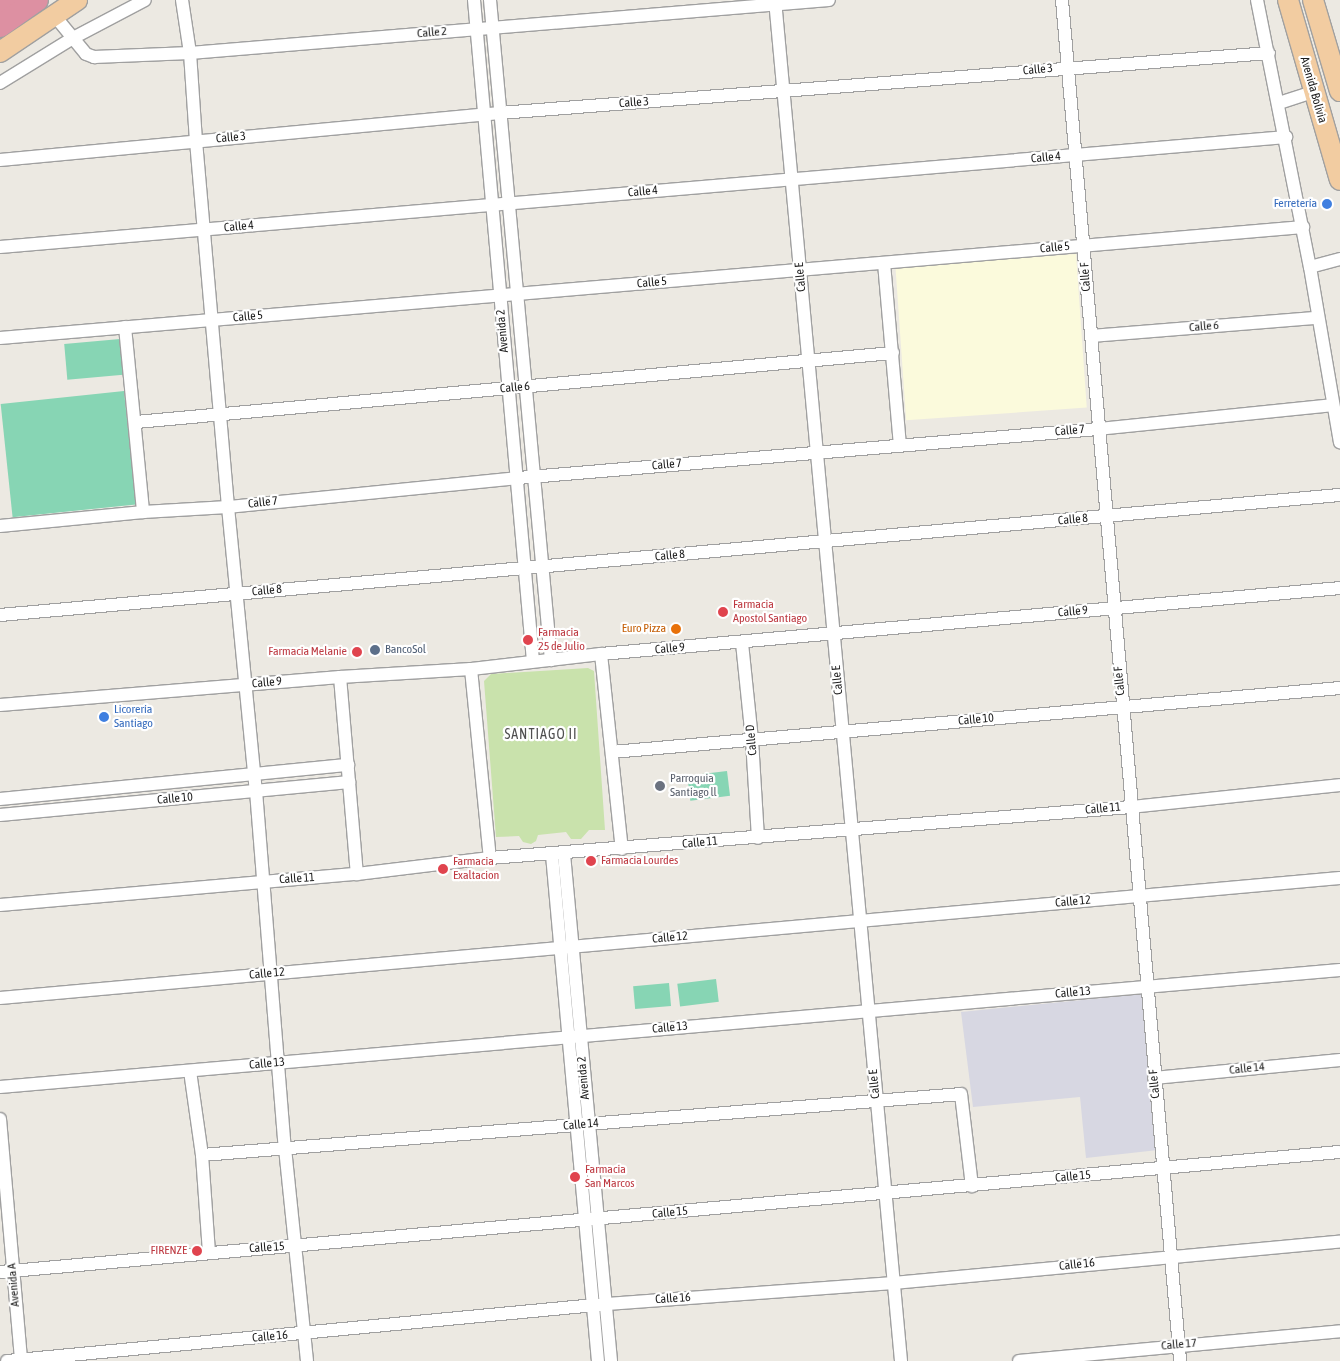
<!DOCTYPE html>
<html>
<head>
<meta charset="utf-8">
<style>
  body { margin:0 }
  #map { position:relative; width:1340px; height:1361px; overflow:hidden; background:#ece9e2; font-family:"Asap Condensed",sans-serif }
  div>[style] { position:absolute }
  .education>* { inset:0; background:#fbfadc; transform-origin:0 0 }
  .grass>* { inset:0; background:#c9e2ac }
  .pitch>* { inset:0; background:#87d5b4; transform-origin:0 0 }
  .plaza>* { inset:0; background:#d7d7e2 }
  .roads { filter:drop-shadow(1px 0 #a0a0a0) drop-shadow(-1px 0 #a0a0a0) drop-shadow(0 1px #a0a0a0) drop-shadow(0 -1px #a0a0a0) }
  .street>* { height:12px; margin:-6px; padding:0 6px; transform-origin:6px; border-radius:6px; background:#fff }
  .primary>* { height:20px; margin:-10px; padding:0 10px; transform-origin:10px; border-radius:10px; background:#f2cca1 }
  .highway>* { height:22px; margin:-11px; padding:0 11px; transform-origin:11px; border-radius:11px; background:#dd90a2 }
  .dots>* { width:14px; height:14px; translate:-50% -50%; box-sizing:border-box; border:2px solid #fff; border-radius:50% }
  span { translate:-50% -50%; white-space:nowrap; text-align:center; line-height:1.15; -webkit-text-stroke:4.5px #fff; paint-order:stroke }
  .street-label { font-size:12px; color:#1c1c1c }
  .shop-label { font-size:12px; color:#366cbe }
  .right { translate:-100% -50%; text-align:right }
  .left { translate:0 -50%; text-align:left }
  .health-label { font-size:12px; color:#be3a42 }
  .food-label { font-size:12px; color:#c56008 }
  .service-label { font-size:12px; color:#4e5e75 }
  .worship-label { font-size:12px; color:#5b616d }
  .neighbourhood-label { font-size:14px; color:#4f4f4f; letter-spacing:1px }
</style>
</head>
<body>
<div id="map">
  <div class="education">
    <div style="left:1076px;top:254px;width:154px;height:181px;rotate:86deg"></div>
  </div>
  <div class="grass">
    <div style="clip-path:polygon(588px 668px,594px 671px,605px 830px,589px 830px,581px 839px,571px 839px,566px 832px,538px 835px,536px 841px,531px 844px,523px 842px,519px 836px,496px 837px,484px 681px,491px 674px)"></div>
  </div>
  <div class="pitch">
    <div style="left:120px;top:339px;width:36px;height:56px;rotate:85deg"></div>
    <div style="left:124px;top:391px;width:114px;height:124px;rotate:84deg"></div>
    <div style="left:727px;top:771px;width:25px;height:40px;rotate:83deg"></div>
    <div style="left:716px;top:979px;width:23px;height:39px;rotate:83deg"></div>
    <div style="left:669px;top:983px;width:23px;height:36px;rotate:85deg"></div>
  </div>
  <div class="plaza">
    <div style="clip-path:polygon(1143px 994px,1158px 1150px,1086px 1158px,1080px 1097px,973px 1107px,961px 1012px)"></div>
  </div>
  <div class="roads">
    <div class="street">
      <div style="left:182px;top:0;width:54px;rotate:81.4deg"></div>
      <div style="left:190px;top:53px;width:88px;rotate:86.1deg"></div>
      <div style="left:196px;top:141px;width:367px;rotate:85deg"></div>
      <div style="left:228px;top:507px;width:285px;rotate:84.4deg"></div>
      <div style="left:256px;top:791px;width:358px;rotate:85.4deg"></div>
      <div style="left:285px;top:1148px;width:214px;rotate:84.1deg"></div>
      <div style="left:474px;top:0;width:664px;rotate:84.9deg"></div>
      <div style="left:490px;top:0;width:663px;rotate:84.72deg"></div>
      <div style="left:775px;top:0;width:1367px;rotate:84.71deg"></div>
      <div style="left:1062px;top:0;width:1366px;rotate:85.04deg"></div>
      <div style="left:1257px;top:0;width:272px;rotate:78.8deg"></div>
      <div style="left:1310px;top:267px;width:178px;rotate:80.3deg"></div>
      <div style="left:54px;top:15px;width:50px;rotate:50.6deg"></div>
      <div style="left:86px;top:54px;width:9px;rotate:21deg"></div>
      <div style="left:94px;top:57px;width:96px;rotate:-2.4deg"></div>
      <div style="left:190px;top:53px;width:641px;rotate:-4.74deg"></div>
      <div style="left:0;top:83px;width:86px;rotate:-31.7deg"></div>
      <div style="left:73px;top:38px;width:81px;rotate:-27.8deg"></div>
      <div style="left:1279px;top:103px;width:36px;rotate:-18deg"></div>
      <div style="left:0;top:160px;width:502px;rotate:-5.37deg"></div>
      <div style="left:500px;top:113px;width:771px;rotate:-4.46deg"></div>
      <div style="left:0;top:247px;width:1291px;rotate:-4.89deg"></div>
      <div style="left:884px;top:263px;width:183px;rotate:85deg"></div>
      <div style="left:1310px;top:267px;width:31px;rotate:-15deg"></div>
      <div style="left:125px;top:327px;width:186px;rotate:84.4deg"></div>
      <div style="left:1091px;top:336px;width:227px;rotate:-4.6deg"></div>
      <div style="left:0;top:338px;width:1308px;rotate:-4.87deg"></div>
      <div style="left:136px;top:422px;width:760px;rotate:-5.21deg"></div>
      <div style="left:0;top:526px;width:144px;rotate:-5.6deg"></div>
      <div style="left:143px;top:512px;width:85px;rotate:-3.4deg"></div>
      <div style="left:228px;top:507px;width:291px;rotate:-5.7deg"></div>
      <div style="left:518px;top:478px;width:582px;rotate:-4.83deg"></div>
      <div style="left:1098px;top:429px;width:236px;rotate:-5.8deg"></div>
      <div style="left:0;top:615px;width:1345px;rotate:-5.12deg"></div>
      <div style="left:742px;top:643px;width:98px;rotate:84.1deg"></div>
      <div style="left:752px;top:740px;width:98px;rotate:86.5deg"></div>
      <div style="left:601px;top:654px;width:196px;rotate:83.9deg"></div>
      <div style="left:471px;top:669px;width:190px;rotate:84.3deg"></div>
      <div style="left:340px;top:677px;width:198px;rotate:85.1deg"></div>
      <div style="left:0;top:705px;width:341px;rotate:-4.7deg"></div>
      <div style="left:340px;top:677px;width:131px;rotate:-3.5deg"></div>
      <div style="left:471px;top:669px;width:131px;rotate:-6.6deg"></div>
      <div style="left:601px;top:654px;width:742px;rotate:-5.1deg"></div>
      <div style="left:612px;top:752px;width:731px;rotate:-5.02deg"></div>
      <div style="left:0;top:799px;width:350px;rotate:-5.6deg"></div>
      <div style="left:0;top:815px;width:351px;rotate:-5.4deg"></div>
      <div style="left:564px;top:854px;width:509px;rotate:84.7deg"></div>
      <div style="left:552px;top:855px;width:508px;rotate:84.81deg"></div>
      <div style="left:0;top:905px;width:358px;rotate:-5deg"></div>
      <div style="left:357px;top:874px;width:134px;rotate:-6.9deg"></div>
      <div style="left:490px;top:858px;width:643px;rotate:-4.55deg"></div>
      <div style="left:1131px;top:807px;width:210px;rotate:-6deg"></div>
      <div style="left:0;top:998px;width:1345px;rotate:-5.12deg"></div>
      <div style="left:190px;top:1071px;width:85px;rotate:81.9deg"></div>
      <div style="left:202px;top:1155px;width:97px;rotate:85.9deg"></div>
      <div style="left:1154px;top:1078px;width:187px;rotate:-5.5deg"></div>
      <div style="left:0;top:1087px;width:1345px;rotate:-4.99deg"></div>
      <div style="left:0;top:1119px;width:243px;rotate:85deg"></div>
      <div style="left:202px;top:1155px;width:761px;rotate:-4.59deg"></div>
      <div style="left:961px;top:1094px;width:93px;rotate:83.2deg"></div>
      <div style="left:0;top:1272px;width:1345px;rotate:-5.12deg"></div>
      <div style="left:7px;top:1361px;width:602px;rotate:-5.44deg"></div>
      <div style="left:606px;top:1304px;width:289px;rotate:-4.2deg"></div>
      <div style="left:894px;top:1283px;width:448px;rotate:-5.3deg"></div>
      <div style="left:1019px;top:1361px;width:322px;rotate:-5.3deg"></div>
    </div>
    <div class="primary">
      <div style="left:1288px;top:0;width:187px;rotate:73.9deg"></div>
      <div style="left:1313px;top:0;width:95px;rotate:73.5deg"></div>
      <div style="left:0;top:52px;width:93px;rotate:-34deg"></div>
    </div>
    <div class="highway">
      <div style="left:0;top:6px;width:12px;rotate:-31deg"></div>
      <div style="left:0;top:26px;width:45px;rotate:-35.1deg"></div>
    </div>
  </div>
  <div class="dots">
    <div style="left:1327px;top:204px;background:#3f7fe0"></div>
    <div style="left:723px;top:612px;background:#e0444e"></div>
    <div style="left:676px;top:629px;background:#e8710a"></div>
    <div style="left:528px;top:640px;background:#e0444e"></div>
    <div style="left:375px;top:650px;background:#5c6f8a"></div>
    <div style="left:357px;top:652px;background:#e0444e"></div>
    <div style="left:104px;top:717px;background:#3f7fe0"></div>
    <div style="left:660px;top:786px;background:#6b7280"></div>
    <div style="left:591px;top:861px;background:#e0444e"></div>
    <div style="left:443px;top:869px;background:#e0444e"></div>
    <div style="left:575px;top:1177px;background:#e0444e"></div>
    <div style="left:197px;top:1251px;background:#e0444e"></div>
  </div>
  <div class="street-label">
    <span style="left:432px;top:33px;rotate:-5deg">Calle 2</span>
    <span style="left:1038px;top:70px;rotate:-5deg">Calle 3</span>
    <span style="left:1313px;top:90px;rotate:74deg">Avenida Bolivia</span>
    <span style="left:634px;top:103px;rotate:-4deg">Calle 3</span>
    <span style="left:231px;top:138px;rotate:-5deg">Calle 3</span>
    <span style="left:1046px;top:158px;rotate:-5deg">Calle 4</span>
    <span style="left:643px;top:192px;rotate:-5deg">Calle 4</span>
    <span style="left:239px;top:227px;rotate:-5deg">Calle 4</span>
    <span style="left:1055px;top:248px;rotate:-5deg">Calle 5</span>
    <span style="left:801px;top:277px;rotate:-95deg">Calle E</span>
    <span style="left:1086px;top:277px;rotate:-94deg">Calle F</span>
    <span style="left:652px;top:283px;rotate:-5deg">Calle 5</span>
    <span style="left:248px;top:317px;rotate:-5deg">Calle 5</span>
    <span style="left:1204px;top:327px;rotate:-5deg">Calle 6</span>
    <span style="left:503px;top:331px;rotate:-95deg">Avenida 2</span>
    <span style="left:515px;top:388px;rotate:-5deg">Calle 6</span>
    <span style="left:1070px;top:431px;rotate:-5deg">Calle 7</span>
    <span style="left:667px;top:465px;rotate:-5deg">Calle 7</span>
    <span style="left:263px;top:503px;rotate:-6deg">Calle 7</span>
    <span style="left:1073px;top:520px;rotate:-5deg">Calle 8</span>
    <span style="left:670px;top:556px;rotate:-5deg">Calle 8</span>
    <span style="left:267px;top:591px;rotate:-5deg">Calle 8</span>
    <span style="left:1073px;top:612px;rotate:-5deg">Calle 9</span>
    <span style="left:670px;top:649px;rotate:-5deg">Calle 9</span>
    <span style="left:838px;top:680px;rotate:-95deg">Calle E</span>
    <span style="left:1120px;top:681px;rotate:-95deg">Calle F</span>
    <span style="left:267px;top:683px;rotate:-5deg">Calle 9</span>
    <span style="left:976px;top:720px;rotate:-5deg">Calle 10</span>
    <span style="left:752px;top:740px;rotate:-95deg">Calle D</span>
    <span style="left:175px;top:799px;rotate:-5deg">Calle 10</span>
    <span style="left:1103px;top:809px;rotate:-5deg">Calle 11</span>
    <span style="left:700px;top:843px;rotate:-5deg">Calle 11</span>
    <span style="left:297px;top:879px;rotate:-4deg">Calle 11</span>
    <span style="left:1073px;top:902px;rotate:-5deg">Calle 12</span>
    <span style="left:670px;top:938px;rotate:-5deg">Calle 12</span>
    <span style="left:267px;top:974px;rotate:-5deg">Calle 12</span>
    <span style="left:1073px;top:993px;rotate:-5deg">Calle 13</span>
    <span style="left:670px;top:1028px;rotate:-5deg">Calle 13</span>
    <span style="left:267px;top:1064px;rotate:-5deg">Calle 13</span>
    <span style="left:1247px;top:1069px;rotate:-6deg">Calle 14</span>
    <span style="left:584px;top:1078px;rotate:-95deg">Avenida 2</span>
    <span style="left:875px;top:1084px;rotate:-95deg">Calle E</span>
    <span style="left:1155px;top:1084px;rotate:-95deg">Calle F</span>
    <span style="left:581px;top:1125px;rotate:-5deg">Calle 14</span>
    <span style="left:1073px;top:1177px;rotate:-5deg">Calle 15</span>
    <span style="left:670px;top:1213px;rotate:-5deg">Calle 15</span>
    <span style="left:267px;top:1248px;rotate:-4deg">Calle 15</span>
    <span style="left:1077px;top:1265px;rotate:-6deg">Calle 16</span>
    <span style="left:14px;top:1285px;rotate:-95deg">Avenida A</span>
    <span style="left:673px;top:1299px;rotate:-4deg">Calle 16</span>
    <span style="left:270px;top:1337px;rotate:-5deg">Calle 16</span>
    <span style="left:1179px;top:1345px;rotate:-5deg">Calle 17</span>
  </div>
  <div class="shop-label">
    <span class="right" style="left:1317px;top:204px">Ferretería</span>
    <span class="left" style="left:114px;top:717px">Licorería<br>Santiago</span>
  </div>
  <div class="health-label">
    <span class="left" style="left:733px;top:612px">Farmacia<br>Apostol Santiago</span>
    <span class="left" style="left:538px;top:640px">Farmacia<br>25 de Julio</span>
    <span class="right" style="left:347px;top:652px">Farmacia Melanie</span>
    <span class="left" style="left:601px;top:861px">Farmacia Lourdes</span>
    <span class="left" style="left:453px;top:869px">Farmacia<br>Exaltacion</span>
    <span class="left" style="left:585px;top:1177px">Farmacia<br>San Marcos</span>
    <span class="right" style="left:187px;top:1251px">FIRENZE</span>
  </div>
  <div class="food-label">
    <span class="right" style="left:666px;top:629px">Euro Pizza</span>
  </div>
  <div class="service-label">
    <span class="left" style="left:385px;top:650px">BancoSol</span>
  </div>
  <div class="worship-label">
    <span class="left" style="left:670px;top:786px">Parroquia<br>Santiago ll</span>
  </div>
  <div class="neighbourhood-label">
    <span style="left:541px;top:734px">SANTIAGO II</span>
  </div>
</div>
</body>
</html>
